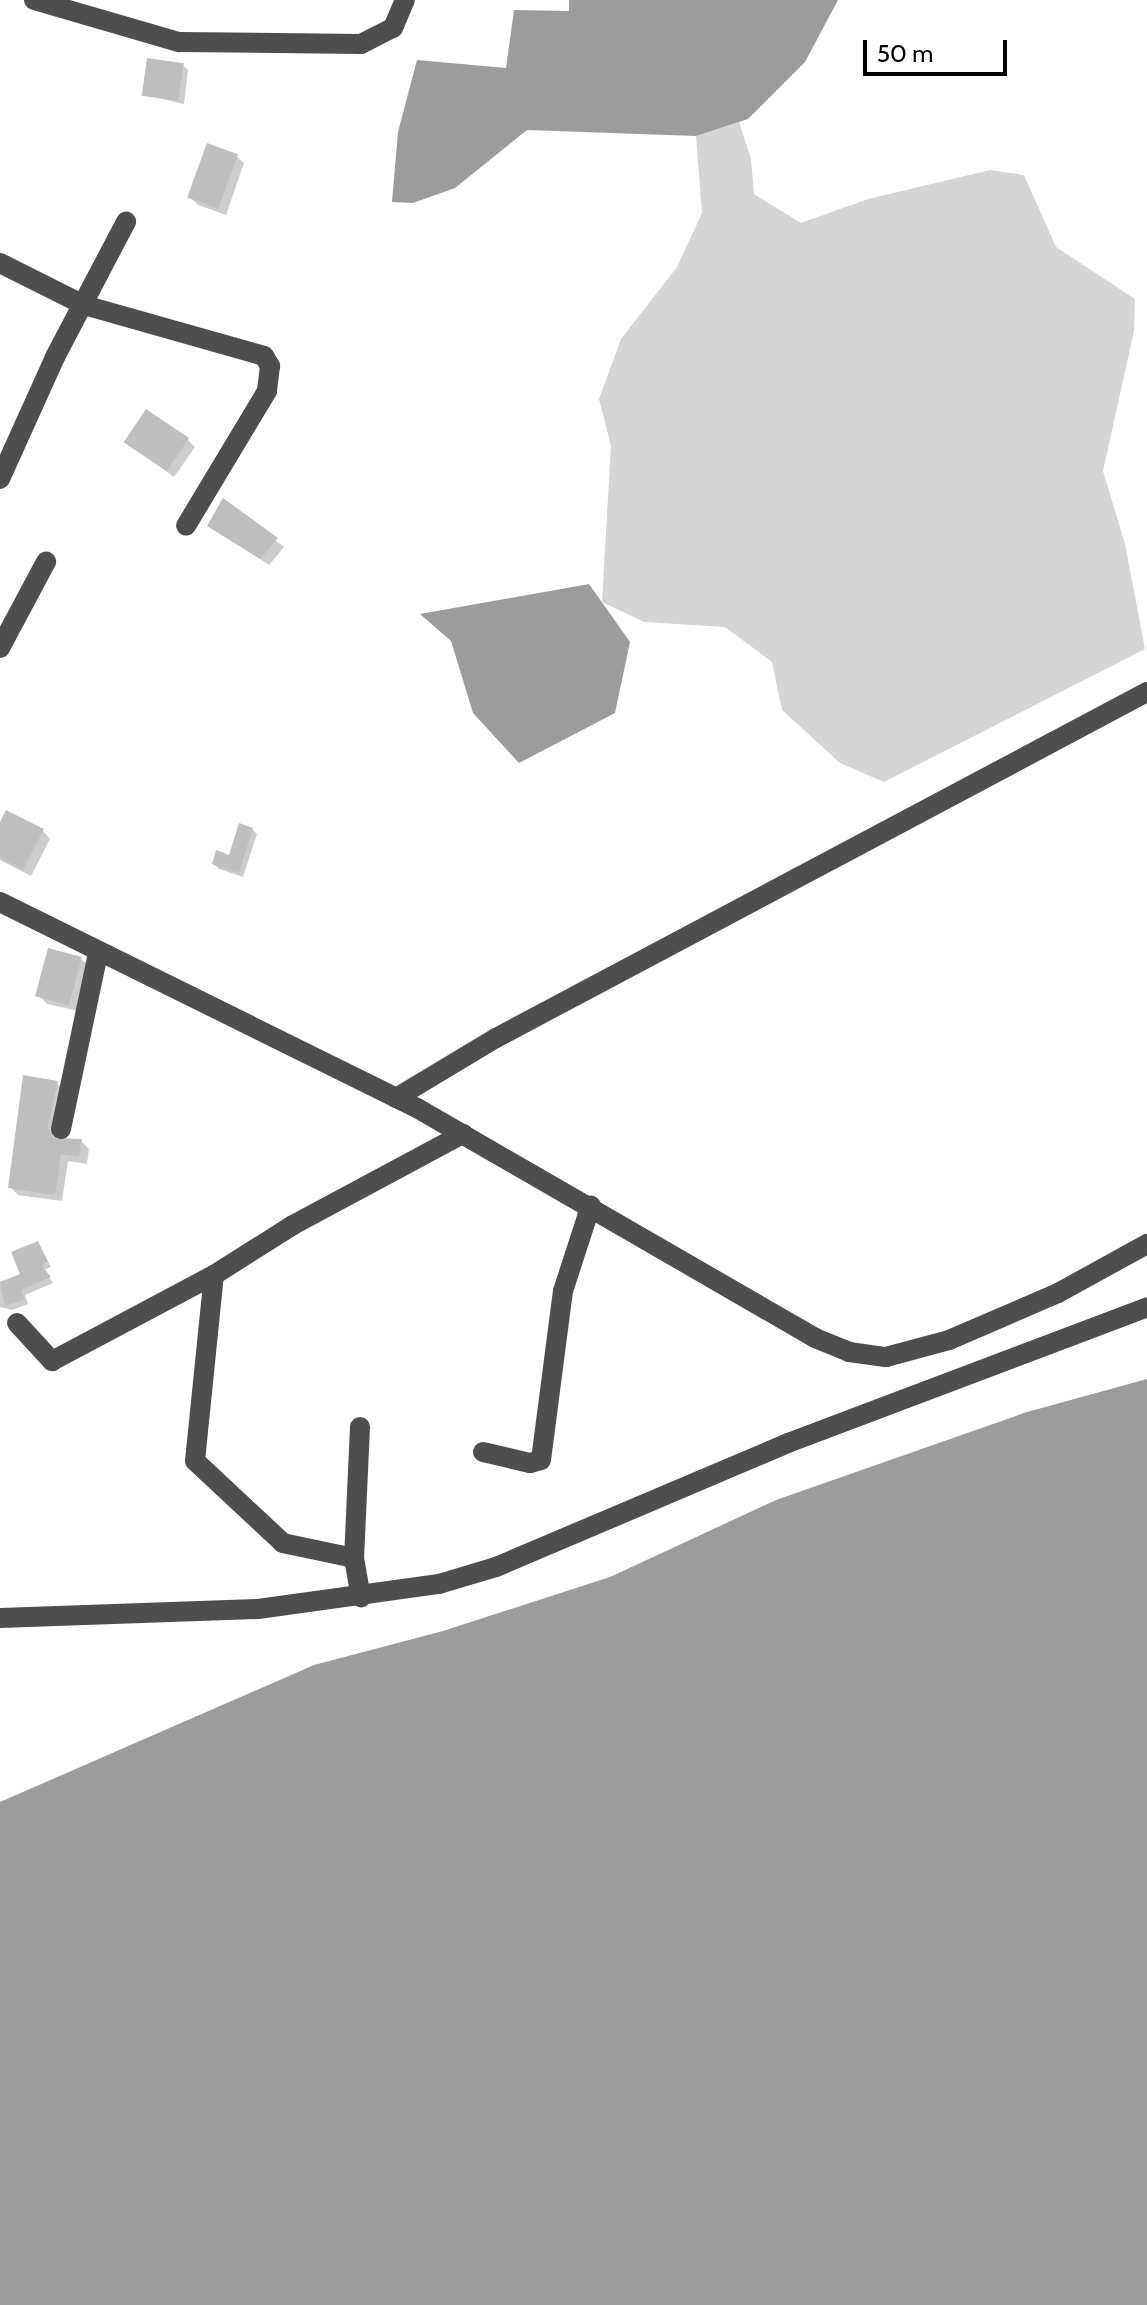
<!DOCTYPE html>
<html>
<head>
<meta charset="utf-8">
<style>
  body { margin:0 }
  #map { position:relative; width:1147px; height:2305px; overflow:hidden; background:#fff; font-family:Cabin,sans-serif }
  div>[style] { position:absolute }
  .green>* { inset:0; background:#d5d5d5 }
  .water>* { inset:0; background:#9c9c9c }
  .shadow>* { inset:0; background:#0003 }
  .building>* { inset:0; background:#bebebe; transform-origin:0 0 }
  .minor>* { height:20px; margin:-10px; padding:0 10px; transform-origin:10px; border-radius:10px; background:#4e4e4e }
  span { translate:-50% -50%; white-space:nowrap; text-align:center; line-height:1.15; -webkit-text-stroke:7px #fff; paint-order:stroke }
  .scale { position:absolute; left:863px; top:40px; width:144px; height:36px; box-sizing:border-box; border:4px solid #000; border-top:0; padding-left:10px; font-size:24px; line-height:28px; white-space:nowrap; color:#000; -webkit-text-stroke:6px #fff; paint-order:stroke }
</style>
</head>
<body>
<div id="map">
  <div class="green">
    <div style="clip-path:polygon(739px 122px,751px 159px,754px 194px,801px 223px,868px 199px,990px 170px,1024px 175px,1056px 247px,1135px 299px,1134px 331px,1103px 471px,1125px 544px,1145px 649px,884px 782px,840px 763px,782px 710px,772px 662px,725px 627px,644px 622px,602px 602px,611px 446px,599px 399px,621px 339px,677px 267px,702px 213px,696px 136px)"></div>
  </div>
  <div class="water">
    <div style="clip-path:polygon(569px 0,838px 0,805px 62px,748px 119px,696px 136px,527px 130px,455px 188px,413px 203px,392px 202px,398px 132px,417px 60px,506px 68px,514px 10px,569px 11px)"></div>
    <div style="clip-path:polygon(589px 584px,630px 642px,615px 713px,519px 763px,473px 713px,451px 641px,420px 614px)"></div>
    <div style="clip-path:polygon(1147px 1379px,1147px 2305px,0 2305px,0 1802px,314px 1665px,443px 1631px,610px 1577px,776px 1500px,1027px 1412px)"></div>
  </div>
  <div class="shadow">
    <div style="clip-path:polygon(183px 65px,188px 70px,184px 104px,145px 95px)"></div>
    <div style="clip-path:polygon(236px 156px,244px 163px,226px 215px,198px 205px,191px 198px)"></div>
    <div style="clip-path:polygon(187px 439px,195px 447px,174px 477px,126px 442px)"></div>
    <div style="clip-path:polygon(223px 501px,284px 547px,269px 565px,210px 525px)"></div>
    <div style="clip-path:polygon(0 826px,43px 831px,50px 839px,31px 876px,0 860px)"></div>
    <div style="clip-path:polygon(252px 829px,257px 834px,243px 877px,219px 869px,214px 864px,230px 857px)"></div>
    <div style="clip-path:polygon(81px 959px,89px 966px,79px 1011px,47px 1004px,40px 996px)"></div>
    <div style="clip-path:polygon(57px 1083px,64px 1091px,57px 1140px,81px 1141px,89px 1149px,87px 1164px,68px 1161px,62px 1201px,18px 1195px,10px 1187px)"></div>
    <div style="clip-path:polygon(38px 1243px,51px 1267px,44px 1270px,53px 1283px,25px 1295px,28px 1304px,12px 1310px,0 1307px,0 1284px,23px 1275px)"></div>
  </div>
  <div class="building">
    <div style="left:147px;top:58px;width:37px;height:38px;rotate:8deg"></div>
    <div style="left:207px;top:143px;width:33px;height:58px;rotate:20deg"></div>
    <div style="left:146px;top:409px;width:52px;height:40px;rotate:34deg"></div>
    <div style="clip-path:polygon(223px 498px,278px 538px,260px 559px,207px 526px)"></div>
    <div style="clip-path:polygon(6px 810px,44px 829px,23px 870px,0 858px,0 822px)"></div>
    <div style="clip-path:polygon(239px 823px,253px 828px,239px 873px,212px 864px,216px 850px,229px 855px)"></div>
    <div style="left:48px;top:948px;width:35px;height:50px;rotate:15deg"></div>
    <div style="clip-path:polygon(23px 1075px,58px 1081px,48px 1126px,52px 1138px,82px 1139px,79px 1157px,61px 1154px,55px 1195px,8px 1188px)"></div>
    <div style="clip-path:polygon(38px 1241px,48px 1262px,41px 1265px,51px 1277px,21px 1290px,25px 1299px,5px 1306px,0 1282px,20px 1274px,11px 1252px)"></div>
  </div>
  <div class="minor">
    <div style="left:34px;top:0;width:151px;rotate:16.2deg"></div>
    <div style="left:179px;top:42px;width:182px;rotate:0.6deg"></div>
    <div style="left:361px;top:44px;width:36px;rotate:-27deg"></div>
    <div style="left:393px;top:28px;width:30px;rotate:-67deg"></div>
    <div style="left:0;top:263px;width:94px;rotate:26.6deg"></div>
    <div style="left:84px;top:305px;width:187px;rotate:15.8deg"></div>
    <div style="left:264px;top:356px;width:12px;rotate:59deg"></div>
    <div style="left:270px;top:366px;width:25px;rotate:97deg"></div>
    <div style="left:267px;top:391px;width:157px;rotate:121deg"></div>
    <div style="left:0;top:479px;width:134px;rotate:-65.7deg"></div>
    <div style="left:55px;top:357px;width:153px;rotate:-62.3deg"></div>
    <div style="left:0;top:648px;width:98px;rotate:-61.9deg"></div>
    <div style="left:0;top:902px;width:465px;rotate:26.3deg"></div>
    <div style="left:417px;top:1108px;width:460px;rotate:30deg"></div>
    <div style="left:815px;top:1338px;width:37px;rotate:22deg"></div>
    <div style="left:849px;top:1352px;width:37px;rotate:8deg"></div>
    <div style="left:886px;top:1357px;width:65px;rotate:-15.1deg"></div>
    <div style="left:949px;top:1340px;width:119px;rotate:-23.3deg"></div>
    <div style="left:1058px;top:1293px;width:102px;rotate:-28.8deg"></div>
    <div style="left:396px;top:1098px;width:117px;rotate:-31deg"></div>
    <div style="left:496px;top:1038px;width:737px;rotate:-27.99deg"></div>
    <div style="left:61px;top:1129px;width:179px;rotate:-78.1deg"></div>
    <div style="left:17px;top:1323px;width:52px;rotate:47.4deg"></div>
    <div style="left:52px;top:1361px;width:183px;rotate:-28deg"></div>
    <div style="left:360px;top:1427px;width:131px;rotate:92.6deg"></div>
    <div style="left:354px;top:1558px;width:40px;rotate:80deg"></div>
    <div style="left:483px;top:1452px;width:48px;rotate:13.2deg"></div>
    <div style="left:530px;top:1463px;width:11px;rotate:-15deg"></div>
    <div style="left:541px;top:1460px;width:170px;rotate:-82.6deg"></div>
    <div style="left:563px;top:1291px;width:90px;rotate:-72deg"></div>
    <div style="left:354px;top:1558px;width:73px;rotate:-168.1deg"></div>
    <div style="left:283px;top:1543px;width:120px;rotate:-137deg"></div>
    <div style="left:195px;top:1461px;width:187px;rotate:-84.2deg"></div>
    <div style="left:214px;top:1275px;width:93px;rotate:-32.3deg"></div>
    <div style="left:293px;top:1225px;width:193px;rotate:-28.2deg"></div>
    <div style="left:0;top:1618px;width:258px;rotate:-2deg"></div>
    <div style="left:258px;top:1609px;width:183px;rotate:-7.9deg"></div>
    <div style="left:439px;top:1584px;width:59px;rotate:-16.6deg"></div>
    <div style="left:496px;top:1567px;width:317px;rotate:-23deg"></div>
    <div style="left:788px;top:1443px;width:384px;rotate:-20.7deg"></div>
  </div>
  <div class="scale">50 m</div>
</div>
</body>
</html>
